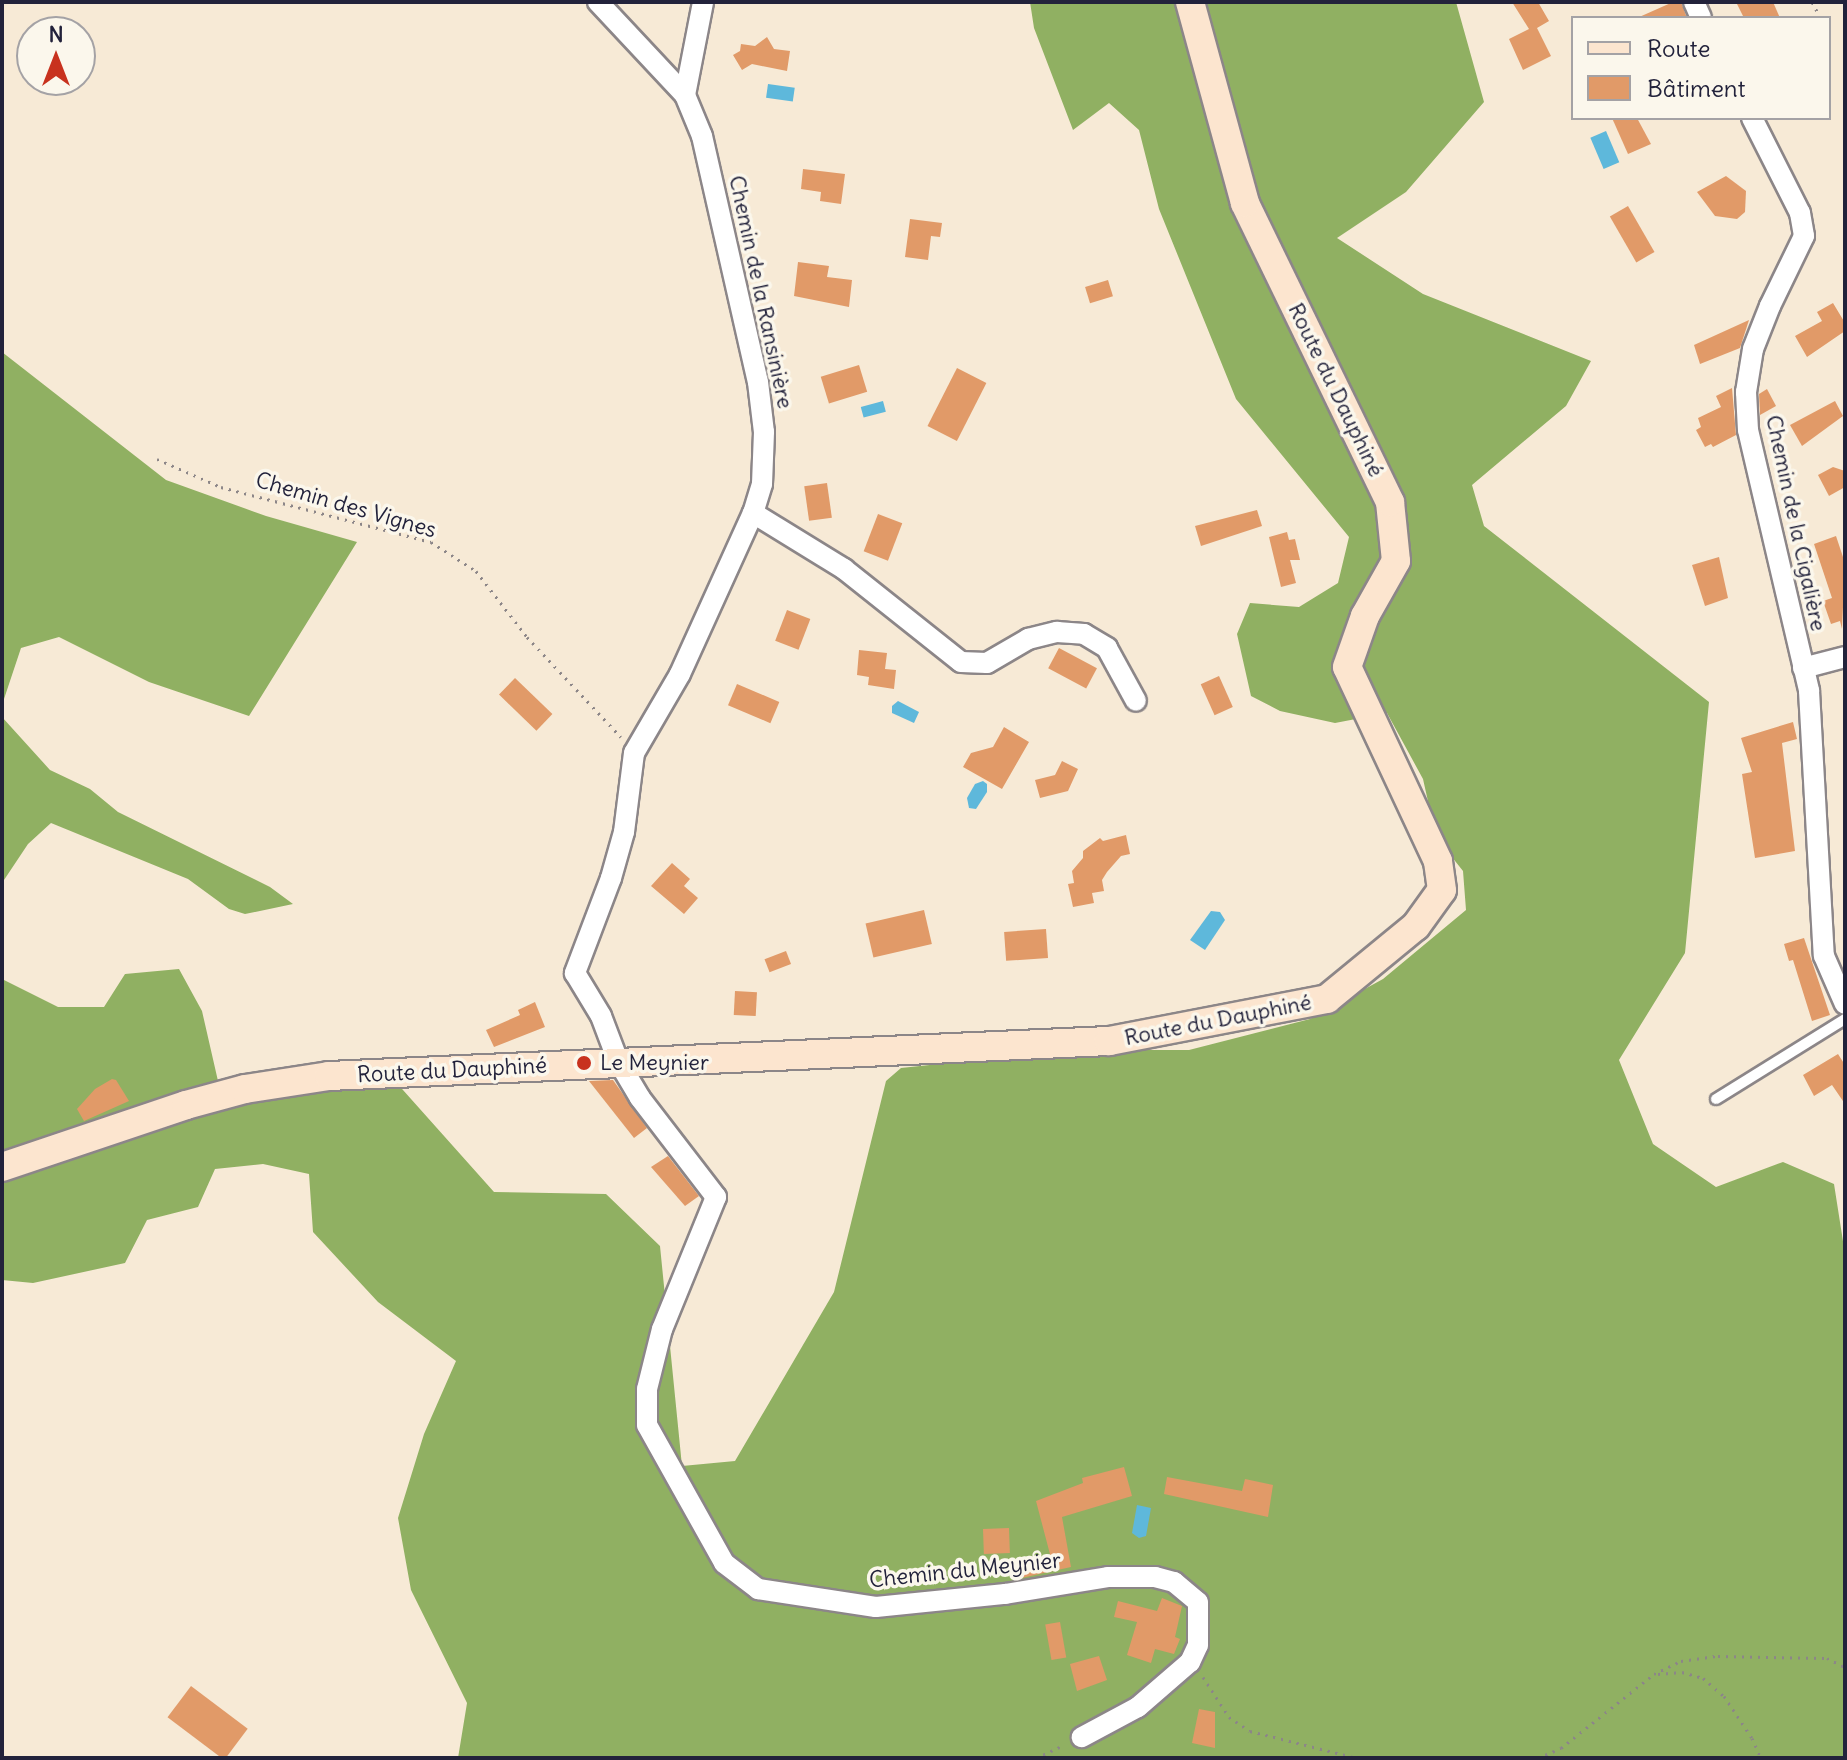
<!DOCTYPE html>
<html>
<head>
<meta charset="utf-8">
<style>
  body { margin:0 }
  #map { position:relative; width:1847px; height:1760px; overflow:hidden; background:#f7ead6; font-family:Delius,sans-serif }
  div>[style] { position:absolute }
  .forest>* { inset:0; background:#90b062 }
  .water>* { inset:0; background:#5eb8db; transform-origin:0 0 }
  .building>* { inset:0; background:#e19a68; transform-origin:0 0 }
  .path>* { height:3px; margin-top:-1.5px; transform-origin:0; background:repeating-linear-gradient(90deg,#8c8688 0 2px,transparent 0 8px) }
  .roads { filter:drop-shadow(2px 0 #8c8688) drop-shadow(-2px 0 #8c8688) drop-shadow(0 2px #8c8688) drop-shadow(0 -2px #8c8688) }
  .lane>* { height:10px; margin:-5px; padding:0 5px; transform-origin:5px; border-radius:5px; background:#fff }
  .street>* { height:20px; margin:-10px; padding:0 10px; transform-origin:10px; border-radius:10px; background:#fff }
  .secondary>* { height:28px; margin:-14px; padding:0 14px; transform-origin:14px; border-radius:14px; background:#fce5cf }
  .dots>* { width:22px; height:22px; translate:-50% -50%; box-sizing:border-box; border:4px solid #fbf7ec; border-radius:50% }
  span { translate:-50% -50%; white-space:nowrap; text-align:center; line-height:1.15; -webkit-text-stroke:7px #fbf7ec; paint-order:stroke }
  .street-label { font-size:22px; color:#22223b }
  .poi-label { font-size:22px; color:#22223b }
  .left { translate:0 -50%; text-align:left }
  .frame { position:absolute; inset:0; border:4px solid #22223b; pointer-events:none }
  .legend { position:absolute; left:1571px; top:16px; width:260px; height:104px; box-sizing:border-box; background:#fbf7ec; border:2px solid #a4a2a5; margin:0; padding:10px 14px; list-style:none; font-size:24px; color:#22223b }
  .legend li { display:flex; align-items:center; gap:16px; height:40px }
  .legend b { width:40px; border:2px solid #a4a2a5 }
  .north { position:absolute; left:16px; top:16px; width:80px; height:80px; box-sizing:border-box; background:#fbf7ec; border:2px solid #a4a2a5; border-radius:50%; rotate:0deg; font-size:22px; font-weight:700; line-height:32px; text-align:center; color:#22223b }
  .north::after { content:''; display:block; margin:auto; width:28px; height:36px; background:#c8321e; clip-path:polygon(50% 0,100% 100%,50% 72%,0 100%) }
</style>
</head>
<body>
<div id="map">
  <div class="forest">
    <div style="clip-path:polygon(1030px 2px,1456px 2px,1484px 102px,1406px 192px,1337px 238px,1423px 294px,1591px 361px,1566px 406px,1472px 485px,1484px 526px,1709px 702px,1685px 953px,1619px 1060px,1653px 1144px,1716px 1187px,1783px 1162px,1834px 1184px,1845px 1254px,1845px 1758px,458px 1758px,467px 1703px,411px 1590px,398px 1518px,424px 1434px,456px 1361px,378px 1302px,313px 1232px,309px 1174px,263px 1164px,215px 1169px,198px 1207px,147px 1220px,125px 1263px,33px 1283px,2px 1280px,2px 979px,58px 1007px,104px 1007px,125px 974px,179px 969px,202px 1011px,218px 1081px,378px 1062px,494px 1192px,606px 1194px,660px 1246px,682px 1466px,735px 1461px,834px 1292px,886px 1081px,901px 1068px,1072px 1050px,1189px 1050px,1310px 1019px,1383px 979px,1466px 910px,1463px 871px,1436px 837px,1423px 779px,1387px 713px,1335px 723px,1280px 711px,1251px 696px,1237px 634px,1250px 603px,1299px 607px,1338px 583px,1349px 537px,1236px 399px,1159px 209px,1139px 130px,1109px 103px,1073px 130px,1034px 28px)"></div>
    <div style="clip-path:polygon(2px 352px,166px 480px,266px 516px,357px 542px,249px 716px,149px 682px,59px 637px,21px 648px,2px 705px)"></div>
    <div style="clip-path:polygon(2px 717px,50px 770px,90px 789px,118px 812px,270px 887px,293px 904px,245px 914px,229px 909px,188px 879px,51px 823px,28px 844px,2px 883px)"></div>
  </div>
  <div class="water">
    <div style="left:768px;top:84px;width:27px;height:14px;rotate:8deg"></div>
    <div style="left:1606px;top:131px;width:34px;height:17px;rotate:67deg"></div>
    <div style="left:883px;top:401px;width:11px;height:23px;rotate:75deg"></div>
    <div style="clip-path:polygon(898px 701px,919px 712px,914px 723px,892px 713px,892px 706px)"></div>
    <div style="clip-path:polygon(983px 781px,987px 784px,987px 792px,976px 809px,969px 808px,967px 798px,975px 784px)"></div>
    <div style="clip-path:polygon(1211px 911px,1220px 912px,1225px 920px,1205px 950px,1190px 940px)"></div>
    <div style="clip-path:polygon(1137px 1505px,1151px 1508px,1146px 1536px,1139px 1538px,1132px 1533px)"></div>
  </div>
  <div class="building">
    <div style="clip-path:polygon(1512px 2px,1538px 2px,1549px 21px,1537px 28px,1551px 56px,1523px 70px,1509px 39px,1529px 29px)"></div>
    <div style="clip-path:polygon(1673px 2px,1681px 2px,1687px 18px,1637px 18px)"></div>
    <div style="clip-path:polygon(1736px 2px,1773px 2px,1780px 18px,1744px 18px)"></div>
    <div style="clip-path:polygon(767px 37px,774px 49px,790px 51px,787px 71px,752px 64px,742px 70px,733px 55px,740px 51px,741px 44px,755px 46px)"></div>
    <div style="clip-path:polygon(1612px 118px,1637px 118px,1651px 144px,1628px 154px)"></div>
    <div style="clip-path:polygon(803px 169px,845px 174px,841px 204px,820px 201px,821px 192px,801px 189px)"></div>
    <div style="clip-path:polygon(1726px 176px,1746px 191px,1745px 212px,1737px 219px,1715px 216px,1697px 192px)"></div>
    <div style="left:1628px;top:206px;width:53px;height:21px;rotate:60deg"></div>
    <div style="clip-path:polygon(910px 219px,942px 223px,940px 237px,931px 236px,928px 260px,905px 257px)"></div>
    <div style="clip-path:polygon(798px 262px,829px 266px,827px 277px,852px 280px,849px 307px,794px 296px)"></div>
    <div style="left:1108px;top:280px;width:17px;height:24px;rotate:73deg"></div>
    <div style="clip-path:polygon(1833px 303px,1845px 323px,1845px 331px,1807px 357px,1795px 336px,1822px 321px,1817px 312px)"></div>
    <div style="clip-path:polygon(1749px 320px,1740px 348px,1700px 364px,1694px 345px)"></div>
    <div style="left:859px;top:365px;width:28px;height:40px;rotate:73deg"></div>
    <div style="left:957px;top:368px;width:33px;height:65px;rotate:27deg"></div>
    <div style="clip-path:polygon(1732px 388px,1736px 435px,1713px 447px,1711px 444px,1705px 447px,1696px 430px,1701px 427px,1698px 418px,1721px 407px,1716px 396px)"></div>
    <div style="clip-path:polygon(1767px 389px,1776px 406px,1760px 415px,1759px 394px)"></div>
    <div style="clip-path:polygon(1835px 401px,1843px 416px,1802px 446px,1790px 425px)"></div>
    <div style="clip-path:polygon(1833px 467px,1845px 471px,1845px 487px,1829px 496px,1818px 475px)"></div>
    <div style="left:827px;top:483px;width:35px;height:23px;rotate:82deg"></div>
    <div style="clip-path:polygon(1257px 510px,1262px 526px,1201px 546px,1195px 526px)"></div>
    <div style="left:878px;top:514px;width:26px;height:40px;rotate:21deg"></div>
    <div style="clip-path:polygon(1287px 532px,1289px 540px,1295px 539px,1300px 560px,1290px 560px,1296px 583px,1281px 587px,1269px 537px)"></div>
    <div style="clip-path:polygon(1836px 536px,1845px 563px,1842px 629px,1840px 621px,1831px 624px,1823px 601px,1832px 598px,1814px 544px)"></div>
    <div style="clip-path:polygon(1719px 557px,1728px 598px,1705px 606px,1692px 565px)"></div>
    <div style="left:787px;top:610px;width:25px;height:33px;rotate:21deg"></div>
    <div style="left:1059px;top:648px;width:43px;height:23px;rotate:28deg"></div>
    <div style="clip-path:polygon(859px 650px,887px 653px,885px 669px,896px 670px,894px 689px,868px 685px,869px 677px,857px 675px)"></div>
    <div style="left:1219px;top:676px;width:34px;height:20px;rotate:66deg"></div>
    <div style="left:515px;top:678px;width:52px;height:23px;rotate:44deg"></div>
    <div style="left:737px;top:684px;width:46px;height:23px;rotate:23deg"></div>
    <div style="clip-path:polygon(1793px 722px,1797px 739px,1782px 743px,1795px 851px,1755px 858px,1742px 774px,1752px 772px,1741px 738px)"></div>
    <div style="clip-path:polygon(1004px 727px,1029px 742px,1002px 789px,963px 767px,971px 753px,993px 747px)"></div>
    <div style="clip-path:polygon(1062px 761px,1078px 769px,1068px 791px,1040px 798px,1035px 780px,1055px 775px)"></div>
    <div style="clip-path:polygon(1126px 835px,1130px 854px,1121px 856px,1107px 872px,1102px 880px,1104px 891px,1092px 893px,1094px 903px,1073px 907px,1068px 884px,1074px 883px,1072px 871px,1083px 858px,1083px 851px,1100px 838px,1103px 841px)"></div>
    <div style="clip-path:polygon(672px 863px,690px 879px,684px 886px,698px 898px,684px 914px,651px 886px)"></div>
    <div style="left:924px;top:910px;width:35px;height:60px;rotate:77deg"></div>
    <div style="left:1046px;top:929px;width:29px;height:42px;rotate:86deg"></div>
    <div style="clip-path:polygon(1804px 938px,1830px 1015px,1812px 1021px,1793px 960px,1789px 961px,1784px 944px)"></div>
    <div style="left:786px;top:951px;width:14px;height:23px;rotate:69deg"></div>
    <div style="left:735px;top:991px;width:22px;height:24px;rotate:3deg"></div>
    <div style="clip-path:polygon(535px 1002px,545px 1027px,494px 1047px,486px 1030px,520px 1015px,518px 1010px)"></div>
    <div style="clip-path:polygon(1838px 1054px,1845px 1065px,1845px 1104px,1832px 1085px,1814px 1096px,1803px 1075px)"></div>
    <div style="clip-path:polygon(112px 1079px,116px 1080px,129px 1101px,84px 1121px,77px 1109px,95px 1089px)"></div>
    <div style="clip-path:polygon(613px 1080px,647px 1128px,634px 1138px,589px 1081px)"></div>
    <div style="clip-path:polygon(668px 1156px,699px 1196px,685px 1206px,651px 1167px)"></div>
    <div style="clip-path:polygon(1124px 1467px,1132px 1496px,1062px 1517px,1071px 1567px,1017px 1579px,1015px 1566px,1051px 1558px,1036px 1501px,1083px 1483px,1082px 1478px)"></div>
    <div style="clip-path:polygon(1167px 1477px,1242px 1491px,1245px 1479px,1273px 1485px,1268px 1517px,1164px 1494px)"></div>
    <div style="left:1009px;top:1528px;width:25px;height:26px;rotate:88deg"></div>
    <div style="clip-path:polygon(1162px 1598px,1182px 1606px,1175px 1637px,1180px 1639px,1174px 1654px,1155px 1649px,1151px 1663px,1127px 1655px,1137px 1622px,1114px 1617px,1118px 1601px,1157px 1611px)"></div>
    <div style="left:1060px;top:1622px;width:36px;height:15px;rotate:80deg"></div>
    <div style="clip-path:polygon(1099px 1656px,1107px 1680px,1077px 1691px,1070px 1664px)"></div>
    <div style="left:191px;top:1686px;width:71px;height:39px;rotate:37deg"></div>
    <div style="clip-path:polygon(1199px 1709px,1215px 1712px,1215px 1748px,1192px 1743px)"></div>
  </div>
  <div class="path">
    <div style="left:1812px;top:2px;width:18px;rotate:61deg"></div>
    <div style="left:157px;top:459px;width:70px;rotate:23.6deg"></div>
    <div style="left:221px;top:487px;width:217px;rotate:14.7deg"></div>
    <div style="left:431px;top:542px;width:54px;rotate:32.8deg"></div>
    <div style="left:476px;top:571px;width:83px;rotate:52.3deg"></div>
    <div style="left:527px;top:637px;width:137px;rotate:46.8deg"></div>
    <div style="left:1658px;top:1674px;width:24px;rotate:-5deg"></div>
    <div style="left:1682px;top:1672px;width:22px;rotate:16deg"></div>
    <div style="left:1703px;top:1678px;width:28px;rotate:41deg"></div>
    <div style="left:1724px;top:1696px;width:50px;rotate:56.3deg"></div>
    <div style="left:1752px;top:1738px;width:22px;rotate:66deg"></div>
    <div style="left:1203px;top:1677px;width:48px;rotate:57deg"></div>
    <div style="left:1229px;top:1717px;width:25px;rotate:34deg"></div>
    <div style="left:1250px;top:1731px;width:110px;rotate:14.2deg"></div>
    <div style="left:1036px;top:1758px;width:31px;rotate:-25deg"></div>
    <div style="left:1538px;top:1758px;width:25px;rotate:-23deg"></div>
    <div style="left:1561px;top:1748px;width:119px;rotate:-38.5deg"></div>
    <div style="left:1654px;top:1674px;width:30px;rotate:-26deg"></div>
    <div style="left:1681px;top:1661px;width:37px;rotate:-8deg"></div>
    <div style="left:1718px;top:1656px;width:109px;rotate:1.1deg"></div>
    <div style="left:1827px;top:1658px;width:20px;rotate:27deg"></div>
  </div>
  <div class="roads">
    <div class="lane">
      <div style="left:1716px;top:1099px;width:152px;rotate:-31.8deg"></div>
    </div>
    <div class="street">
      <div style="left:598px;top:2px;width:127px;rotate:46.9deg"></div>
      <div style="left:685px;top:95px;width:44px;rotate:67.5deg"></div>
      <div style="left:702px;top:136px;width:252px;rotate:77.2deg"></div>
      <div style="left:758px;top:382px;width:50px;rotate:83.2deg"></div>
      <div style="left:764px;top:432px;width:52px;rotate:92.2deg"></div>
      <div style="left:762px;top:484px;width:30px;rotate:107deg"></div>
      <div style="left:753px;top:513px;width:177px;rotate:114.4deg"></div>
      <div style="left:680px;top:674px;width:91px;rotate:120.2deg"></div>
      <div style="left:634px;top:753px;width:80px;rotate:97.2deg"></div>
      <div style="left:624px;top:832px;width:48px;rotate:105.8deg"></div>
      <div style="left:611px;top:878px;width:102px;rotate:110.8deg"></div>
      <div style="left:575px;top:973px;width:50px;rotate:58.8deg"></div>
      <div style="left:601px;top:1016px;width:48px;rotate:69.3deg"></div>
      <div style="left:618px;top:1061px;width:43px;rotate:59.3deg"></div>
      <div style="left:640px;top:1098px;width:125px;rotate:52.5deg"></div>
      <div style="left:716px;top:1197px;width:143px;rotate:112.2deg"></div>
      <div style="left:662px;top:1329px;width:62px;rotate:104deg"></div>
      <div style="left:647px;top:1389px;width:36px;rotate:90deg"></div>
      <div style="left:647px;top:1425px;width:158px;rotate:60.8deg"></div>
      <div style="left:724px;top:1563px;width:43px;rotate:37.4deg"></div>
      <div style="left:758px;top:1589px;width:119px;rotate:8.7deg"></div>
      <div style="left:876px;top:1607px;width:130px;rotate:-5.8deg"></div>
      <div style="left:1005px;top:1594px;width:104px;rotate:-9.4deg"></div>
      <div style="left:1108px;top:1577px;width:47px"></div>
      <div style="left:1155px;top:1577px;width:20px;rotate:15deg"></div>
      <div style="left:1174px;top:1582px;width:31px;rotate:40deg"></div>
      <div style="left:1198px;top:1602px;width:43px;rotate:90deg"></div>
      <div style="left:1198px;top:1645px;width:19px;rotate:115deg"></div>
      <div style="left:1190px;top:1662px;width:69px;rotate:139.1deg"></div>
      <div style="left:1138px;top:1707px;width:64px;rotate:151.8deg"></div>
      <div style="left:1694px;top:2px;width:17px;rotate:66deg"></div>
      <div style="left:685px;top:95px;width:95px;rotate:-79deg"></div>
      <div style="left:1752px;top:118px;width:106px;rotate:63.2deg"></div>
      <div style="left:1800px;top:213px;width:23px;rotate:80deg"></div>
      <div style="left:1804px;top:236px;width:78px;rotate:115.9deg"></div>
      <div style="left:1770px;top:306px;width:46px;rotate:111.6deg"></div>
      <div style="left:1753px;top:349px;width:44px;rotate:99.2deg"></div>
      <div style="left:1746px;top:392px;width:38px;rotate:87deg"></div>
      <div style="left:1748px;top:430px;width:268px;rotate:76.8deg"></div>
      <div style="left:1809px;top:691px;width:265px;rotate:86.8deg"></div>
      <div style="left:1824px;top:956px;width:52px;rotate:66.4deg"></div>
      <div style="left:753px;top:513px;width:107px;rotate:31.6deg"></div>
      <div style="left:844px;top:569px;width:149px;rotate:38.5deg"></div>
      <div style="left:961px;top:662px;width:26px;rotate:2deg"></div>
      <div style="left:987px;top:663px;width:48px;rotate:-30.3deg"></div>
      <div style="left:1028px;top:639px;width:30px;rotate:-14deg"></div>
      <div style="left:1057px;top:632px;width:27px;rotate:4deg"></div>
      <div style="left:1084px;top:634px;width:27px;rotate:31deg"></div>
      <div style="left:1107px;top:648px;width:60px;rotate:61.3deg"></div>
      <div style="left:1803px;top:668px;width:43px;rotate:-14.7deg"></div>
    </div>
    <div class="secondary">
      <div style="left:2px;top:1167px;width:194px;rotate:-18.6deg"></div>
      <div style="left:186px;top:1105px;width:61px;rotate:-15.2deg"></div>
      <div style="left:245px;top:1089px;width:85px;rotate:-8.8deg"></div>
      <div style="left:329px;top:1076px;width:781px;rotate:-2.57deg"></div>
      <div style="left:1109px;top:1041px;width:222px;rotate:-10.9deg"></div>
      <div style="left:1327px;top:999px;width:115px;rotate:-39.4deg"></div>
      <div style="left:1416px;top:926px;width:44px;rotate:-54.2deg"></div>
      <div style="left:1442px;top:890px;width:29px;rotate:-98deg"></div>
      <div style="left:1438px;top:861px;width:214px;rotate:-115.1deg"></div>
      <div style="left:1347px;top:667px;width:54px;rotate:-70.6deg"></div>
      <div style="left:1365px;top:616px;width:63px;rotate:-60.6deg"></div>
      <div style="left:1396px;top:561px;width:59px;rotate:-95.8deg"></div>
      <div style="left:1390px;top:502px;width:332px;rotate:-115.9deg"></div>
      <div style="left:1245px;top:203px;width:208px;rotate:-105.3deg"></div>
    </div>
  </div>
  <div class="dots">
    <div style="left:584px;top:1063px;background:#c8321e"></div>
  </div>
  <div class="street-label">
    <span style="left:761px;top:292px;rotate:78deg">Chemin de la Ransinière</span>
    <span style="left:1336px;top:390px;rotate:64deg">Route du Dauphiné</span>
    <span style="left:346px;top:505px;rotate:16deg">Chemin des Vignes</span>
    <span style="left:1796px;top:523px;rotate:78deg">Chemin de la Cigalière</span>
    <span style="left:1218px;top:1020px;rotate:-11deg">Route du Dauphiné</span>
    <span style="left:452px;top:1070px;rotate:-3deg">Route du Dauphiné</span>
    <span style="left:965px;top:1570px;rotate:-6deg">Chemin du Meynier</span>
  </div>
  <div class="poi-label">
    <span class="left" style="left:600px;top:1063px">Le Meynier</span>
  </div>
  <div class="frame"></div>
  <ul class="legend">
  <li><b style="height:10px;background:#fce5cf"></b>Route</li>
  <li><b style="height:22px;background:#e19a68"></b>Bâtiment</li>
  </ul>
  <div class="north">N</div>
</div>
</body>
</html>
